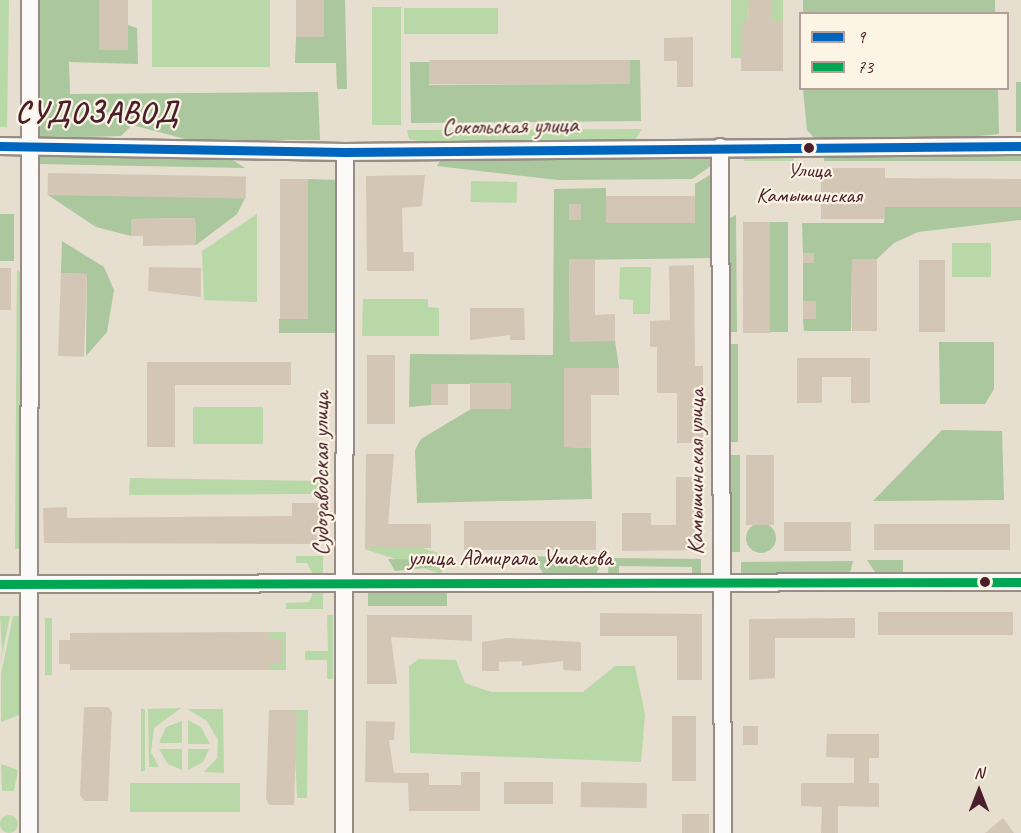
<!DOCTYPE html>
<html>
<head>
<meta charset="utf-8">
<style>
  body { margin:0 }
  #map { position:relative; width:1021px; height:833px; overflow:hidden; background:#e6dece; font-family:Caveat,sans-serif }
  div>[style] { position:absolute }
  .green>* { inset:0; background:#b9d8a8; transform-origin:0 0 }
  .round { border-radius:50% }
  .forest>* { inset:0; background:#aac79d; transform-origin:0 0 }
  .building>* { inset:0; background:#d4c6b5; transform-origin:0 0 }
  .roads { filter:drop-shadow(2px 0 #978c86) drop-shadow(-2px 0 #978c86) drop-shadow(0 2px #978c86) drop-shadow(0 -2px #978c86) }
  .minor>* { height:16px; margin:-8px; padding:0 8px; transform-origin:8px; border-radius:8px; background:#fbfaf8 }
  .bus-1>* { height:9px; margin:-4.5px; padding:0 4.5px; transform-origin:4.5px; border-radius:4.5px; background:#0065bd }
  .bus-2>* { height:9px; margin:-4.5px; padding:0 4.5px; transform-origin:4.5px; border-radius:4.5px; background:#00a651 }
  .dots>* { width:16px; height:16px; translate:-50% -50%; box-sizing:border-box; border:3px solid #fcf5e5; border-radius:50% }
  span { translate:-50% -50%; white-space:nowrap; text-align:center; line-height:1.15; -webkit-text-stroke:4.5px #fcf5e5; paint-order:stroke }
  .bus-label { font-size:22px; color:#4a1f2b }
  .street-label { font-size:24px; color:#4a1f2b }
  .district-label { font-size:30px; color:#4a1f2b; font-weight:700; letter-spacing:1.5px }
  .legend { position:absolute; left:799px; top:12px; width:210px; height:78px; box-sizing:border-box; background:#fcf5e5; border:2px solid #b59f9b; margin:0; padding:8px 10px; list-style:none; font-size:18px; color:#4a1f2b }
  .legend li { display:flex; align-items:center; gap:12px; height:30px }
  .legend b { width:30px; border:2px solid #b59f9b }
  .north { position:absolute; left:949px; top:761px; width:60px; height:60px; -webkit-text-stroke:4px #fcf5e5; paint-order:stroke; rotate:0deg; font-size:16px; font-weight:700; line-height:24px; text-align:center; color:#4a1f2b }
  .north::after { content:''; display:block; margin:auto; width:21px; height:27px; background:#4a1f2b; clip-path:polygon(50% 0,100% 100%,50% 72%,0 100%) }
</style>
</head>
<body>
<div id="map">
  <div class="green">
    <div style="clip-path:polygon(0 0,9px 0,7px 127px,0 127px)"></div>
    <div style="left:152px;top:0;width:118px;height:67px"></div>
    <div style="clip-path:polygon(731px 0,749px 0,748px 22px,741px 22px,741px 58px,731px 58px)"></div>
    <div style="left:771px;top:0;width:12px;height:22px"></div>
    <div style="left:372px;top:7px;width:29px;height:118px"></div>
    <div style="left:498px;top:8px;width:26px;height:94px;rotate:90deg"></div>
    <div style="clip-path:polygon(642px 129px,634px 141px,422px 142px,409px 139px,407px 130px)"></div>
    <div style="left:744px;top:154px;width:50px;height:7px"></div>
    <div style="left:471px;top:181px;width:46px;height:21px;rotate:1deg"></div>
    <div style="clip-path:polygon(257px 214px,257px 302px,204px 300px,202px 251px)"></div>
    <div style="left:952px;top:243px;width:39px;height:34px"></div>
    <div style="clip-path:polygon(620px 267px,651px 267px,650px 314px,633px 314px,633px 300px,619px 299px)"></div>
    <div style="clip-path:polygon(17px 270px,22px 274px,21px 549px,15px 549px)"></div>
    <div style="clip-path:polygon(363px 299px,428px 299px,428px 307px,439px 308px,439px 336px,362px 336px)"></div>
    <div style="left:263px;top:407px;width:37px;height:70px;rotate:90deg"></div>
    <div style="clip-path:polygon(130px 478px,321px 481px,320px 494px,129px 495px)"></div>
    <div style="clip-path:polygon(296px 556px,323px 556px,323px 575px,313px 575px,307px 563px,296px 563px)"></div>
    <div style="left:447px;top:556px;width:19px;height:80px;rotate:108deg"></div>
    <div style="left:515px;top:556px;width:7px;height:41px;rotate:90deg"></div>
    <div style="clip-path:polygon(313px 592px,323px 592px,323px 609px,286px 609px,286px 603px,309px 602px)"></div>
    <div style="clip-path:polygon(327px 615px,333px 615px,333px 679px,327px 679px,327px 660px,305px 660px,305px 651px,328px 651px)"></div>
    <div style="clip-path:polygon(0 616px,10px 616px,0 666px,2px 651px)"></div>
    <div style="clip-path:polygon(13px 616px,20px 616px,19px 715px,1px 722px,1px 674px)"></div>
    <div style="left:45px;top:618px;width:7px;height:57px"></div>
    <div style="clip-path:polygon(270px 632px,286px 632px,286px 670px,270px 670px,270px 664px,282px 663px,282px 640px,270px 639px)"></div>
    <div style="clip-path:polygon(419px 659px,456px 660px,465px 683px,491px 692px,583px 692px,615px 666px,635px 666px,645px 715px,641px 762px,410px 753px,409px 666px)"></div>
    <div style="clip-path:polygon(181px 708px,154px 728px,151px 752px,159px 767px,149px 767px,148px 709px)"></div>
    <div style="left:141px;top:709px;width:4px;height:62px"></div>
    <div style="clip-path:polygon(187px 709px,223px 709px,224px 773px,204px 772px,217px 758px,218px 740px,207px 721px)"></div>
    <div style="clip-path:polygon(293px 710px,308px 710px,307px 798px,297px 798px)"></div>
    <div style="clip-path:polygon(188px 720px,201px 727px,210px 744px,188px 744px)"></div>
    <div style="clip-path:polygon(182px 721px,182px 743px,159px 743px,166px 727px)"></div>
    <div style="clip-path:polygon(159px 749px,182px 749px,182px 770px,168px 764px)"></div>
    <div style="clip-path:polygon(188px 749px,209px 749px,203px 762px,188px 770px)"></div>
    <div style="clip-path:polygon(1px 764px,18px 770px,14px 791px,2px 791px)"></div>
    <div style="left:130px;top:783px;width:110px;height:29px"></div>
    <div class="round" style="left:0;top:815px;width:18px;height:18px"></div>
  </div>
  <div class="forest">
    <div style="clip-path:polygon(37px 0,99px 0,99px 50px,128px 49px,128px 25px,137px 28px,138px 64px,69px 62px,70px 94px,318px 92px,320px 140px,189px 140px,132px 125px,121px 136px,38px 138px)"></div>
    <div style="clip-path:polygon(324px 0,345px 0,347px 89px,337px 89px,336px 63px,295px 63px,296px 37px)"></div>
    <div style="left:803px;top:0;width:192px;height:13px"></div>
    <div style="clip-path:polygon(630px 60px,640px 60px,641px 121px,411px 123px,410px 62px,429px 62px,429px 85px,630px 84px)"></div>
    <div style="left:1016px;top:82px;width:5px;height:50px"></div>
    <div style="clip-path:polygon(803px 89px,998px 89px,999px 134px,928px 141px,816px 140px,807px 130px)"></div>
    <div style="clip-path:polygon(40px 155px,228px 157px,245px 168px,40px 164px)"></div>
    <div style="clip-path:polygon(706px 155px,714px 164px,692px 179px,558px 180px,437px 166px,442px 158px)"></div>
    <div style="left:824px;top:155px;width:197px;height:6px"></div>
    <div style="clip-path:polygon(715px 172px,713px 258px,569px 260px,570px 341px,615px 341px,619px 368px,564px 368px,564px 447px,591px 448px,592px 499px,417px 503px,415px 450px,421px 439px,471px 409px,511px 409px,511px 384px,432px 384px,431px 405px,409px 407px,410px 354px,553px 355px,554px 189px,606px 188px,606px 223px,695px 223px,695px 184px)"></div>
    <div style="clip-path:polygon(308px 179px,339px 180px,338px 333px,279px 333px,279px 319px,307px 319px)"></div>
    <div style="clip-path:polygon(48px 195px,246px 196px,237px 214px,196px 245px,195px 218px,131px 219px,131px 236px,96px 227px)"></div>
    <div style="clip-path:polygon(885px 207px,1021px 207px,1021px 220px,918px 232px,894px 243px,877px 259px,852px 259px,851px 331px,804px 331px,803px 319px,816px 319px,816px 302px,803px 301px,803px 263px,814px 263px,814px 253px,803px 253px,802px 223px,884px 223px)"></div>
    <div style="left:0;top:214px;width:14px;height:47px"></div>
    <div style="clip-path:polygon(736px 215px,737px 332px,726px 332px,727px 220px)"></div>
    <div style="left:770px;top:222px;width:18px;height:110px"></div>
    <div style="clip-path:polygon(62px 241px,104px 267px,114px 290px,107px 332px,86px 356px,87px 274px,61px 273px)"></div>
    <div style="clip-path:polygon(939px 342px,994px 342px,994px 389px,985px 404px,940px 404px)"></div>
    <div style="left:727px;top:344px;width:11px;height:98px"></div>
    <div style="clip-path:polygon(942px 430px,1002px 431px,1004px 500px,873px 501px)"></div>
    <div style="left:729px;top:455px;width:11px;height:97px"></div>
    <div class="round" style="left:746px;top:523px;width:30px;height:30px"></div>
    <div style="clip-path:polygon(518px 556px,600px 557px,601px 563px,596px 574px,543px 573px,537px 563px,520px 564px)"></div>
    <div style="clip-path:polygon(609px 558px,701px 559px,701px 574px,692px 575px,692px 567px,619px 566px,619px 574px,608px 574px)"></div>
    <div style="clip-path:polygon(388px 559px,436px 560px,436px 567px,395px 571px)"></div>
    <div style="clip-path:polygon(867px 560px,903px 560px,903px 574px,875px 572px)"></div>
    <div style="clip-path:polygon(853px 561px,850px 573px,843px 575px,741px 575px,741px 562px)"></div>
    <div style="left:368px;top:593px;width:79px;height:13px"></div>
  </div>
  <div class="building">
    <div style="left:99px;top:0;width:29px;height:50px"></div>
    <div style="left:296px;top:0;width:28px;height:37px"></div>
    <div style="clip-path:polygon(749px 0,771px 0,771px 22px,783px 22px,783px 71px,741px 71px,741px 22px,748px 22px)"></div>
    <div style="clip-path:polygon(693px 37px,693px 87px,677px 87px,677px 61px,664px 61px,664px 38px)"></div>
    <div style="left:630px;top:60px;width:24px;height:201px;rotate:90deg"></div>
    <div style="clip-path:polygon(821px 168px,885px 168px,885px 178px,1021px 179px,1021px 207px,885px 207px,885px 219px,821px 219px)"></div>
    <div style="left:48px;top:173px;width:198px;height:22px;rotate:1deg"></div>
    <div style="clip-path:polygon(425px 175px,422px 206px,402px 208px,403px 252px,414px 252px,414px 271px,367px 271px,366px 176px)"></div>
    <div style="left:308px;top:179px;width:140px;height:28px;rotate:90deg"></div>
    <div style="left:695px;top:196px;width:27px;height:89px;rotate:90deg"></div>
    <div style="left:569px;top:204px;width:12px;height:16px"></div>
    <div style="clip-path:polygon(195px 218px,196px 245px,143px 246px,143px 236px,131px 236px,131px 219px)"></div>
    <div style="left:743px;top:222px;width:27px;height:111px"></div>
    <div style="left:803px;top:253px;width:11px;height:10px"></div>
    <div style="clip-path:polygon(569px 259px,595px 259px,595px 315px,615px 314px,615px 341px,570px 342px)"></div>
    <div style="left:852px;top:259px;width:25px;height:72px"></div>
    <div style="left:919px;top:260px;width:26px;height:72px"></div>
    <div style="clip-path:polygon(694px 265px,695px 366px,703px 366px,703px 443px,677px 443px,677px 393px,657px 393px,657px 347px,650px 347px,650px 321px,670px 320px,669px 266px)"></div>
    <div style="clip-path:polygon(149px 267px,201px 268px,201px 297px,148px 291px)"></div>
    <div style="left:0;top:268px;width:11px;height:42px"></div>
    <div style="left:61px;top:273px;width:26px;height:83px;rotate:2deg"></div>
    <div style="left:803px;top:301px;width:13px;height:18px"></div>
    <div style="clip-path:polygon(470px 308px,524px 308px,525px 340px,510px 340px,510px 335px,470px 340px)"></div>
    <div style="left:367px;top:355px;width:28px;height:69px"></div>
    <div style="clip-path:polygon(797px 358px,870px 358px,870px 403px,851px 403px,851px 377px,822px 377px,822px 403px,797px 403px)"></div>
    <div style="clip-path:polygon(147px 362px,291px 362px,291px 385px,175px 385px,175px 447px,147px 447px)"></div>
    <div style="clip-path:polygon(564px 368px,619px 368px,619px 395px,591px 395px,591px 448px,564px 447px)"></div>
    <div style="left:470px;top:383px;width:41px;height:26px"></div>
    <div style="left:431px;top:384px;width:17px;height:21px"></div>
    <div style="clip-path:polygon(366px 454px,394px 454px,388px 524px,431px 524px,431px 548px,365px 548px)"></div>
    <div style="left:746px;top:455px;width:28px;height:70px"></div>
    <div style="clip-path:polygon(676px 477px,702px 477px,702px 550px,622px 551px,622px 513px,651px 513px,651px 525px,676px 525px)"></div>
    <div style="clip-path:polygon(292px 503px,321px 503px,321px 544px,44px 543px,43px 508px,67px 507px,67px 518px,292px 516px)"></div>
    <div style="left:464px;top:521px;width:132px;height:29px"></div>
    <div style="left:851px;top:522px;width:29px;height:67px;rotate:90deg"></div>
    <div style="left:874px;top:524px;width:136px;height:26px"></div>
    <div style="left:878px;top:612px;width:135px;height:23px"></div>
    <div style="clip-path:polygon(600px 613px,702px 614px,702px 680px,677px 680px,677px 636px,600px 636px)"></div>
    <div style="clip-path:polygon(367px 615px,472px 615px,472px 641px,391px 637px,397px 684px,367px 684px)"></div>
    <div style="clip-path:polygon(855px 618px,855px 638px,775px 638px,775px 678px,749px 680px,749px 619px)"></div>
    <div style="clip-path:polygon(270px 632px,270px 639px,282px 639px,282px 664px,270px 664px,270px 670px,70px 670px,70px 664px,59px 664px,59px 640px,70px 640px,70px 633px)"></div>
    <div style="clip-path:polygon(507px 638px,581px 642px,581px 671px,563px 670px,563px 661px,522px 666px,522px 661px,499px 662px,499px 671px,482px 671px,482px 642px)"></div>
    <div style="clip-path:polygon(84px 707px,108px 707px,112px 712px,108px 801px,84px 801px,80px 795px)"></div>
    <div style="clip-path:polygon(269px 710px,293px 710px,297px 716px,294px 805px,269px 805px,266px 798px)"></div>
    <div style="left:672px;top:716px;width:24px;height:65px"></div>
    <div style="clip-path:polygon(366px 721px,395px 722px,394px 740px,389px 740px,394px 773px,429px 773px,429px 785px,461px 785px,461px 772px,480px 772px,480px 811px,409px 811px,408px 783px,365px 782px)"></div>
    <div style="left:743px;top:726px;width:15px;height:19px"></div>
    <div style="clip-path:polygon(827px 734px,879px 734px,879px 758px,869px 758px,869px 783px,879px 783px,879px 807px,838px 806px,838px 833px,821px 833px,822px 807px,801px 806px,801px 783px,854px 783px,854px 758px,826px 757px)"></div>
    <div style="left:504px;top:782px;width:49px;height:22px"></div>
    <div style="left:581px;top:782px;width:66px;height:25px;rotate:1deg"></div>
    <div style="left:682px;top:814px;width:27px;height:19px"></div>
    <div style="clip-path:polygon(1003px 818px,1014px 833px,985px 833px)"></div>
  </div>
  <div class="roads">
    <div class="minor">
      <div style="left:0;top:146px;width:345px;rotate:1deg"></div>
      <div style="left:345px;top:152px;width:676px;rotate:-0.51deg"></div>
      <div style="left:720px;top:147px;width:686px;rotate:89.75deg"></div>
      <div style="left:0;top:584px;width:1021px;rotate:-0.11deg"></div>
      <div style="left:29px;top:833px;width:833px;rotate:-89.93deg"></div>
      <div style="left:344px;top:833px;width:681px;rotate:-89.92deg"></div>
    </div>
  </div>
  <div class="bus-1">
    <div style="left:0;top:146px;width:345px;rotate:1deg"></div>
    <div style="left:345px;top:152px;width:676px;rotate:-0.51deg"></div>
  </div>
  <div class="bus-2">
    <div style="left:0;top:584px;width:1021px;rotate:-0.11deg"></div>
  </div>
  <div class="dots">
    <div style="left:809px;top:148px;background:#4a1f2b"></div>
    <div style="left:985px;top:582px;background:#4a1f2b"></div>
  </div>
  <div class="bus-label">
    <span style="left:809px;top:183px">Улица<br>Камышинская</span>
  </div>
  <div class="street-label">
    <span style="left:510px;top:126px;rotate:-1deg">Сокольская улица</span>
    <span style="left:696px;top:472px;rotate:-90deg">Камышинская улица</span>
    <span style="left:321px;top:474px;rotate:-90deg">Судозаводская улица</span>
    <span style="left:510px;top:558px">улица Адмирала Ушакова</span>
  </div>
  <div class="district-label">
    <span style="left:97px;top:112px">СУДОЗАВОД</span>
  </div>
  <ul class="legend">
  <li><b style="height:8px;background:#0065bd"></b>9</li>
  <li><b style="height:8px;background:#00a651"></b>73</li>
  </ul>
  <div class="north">N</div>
</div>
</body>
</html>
